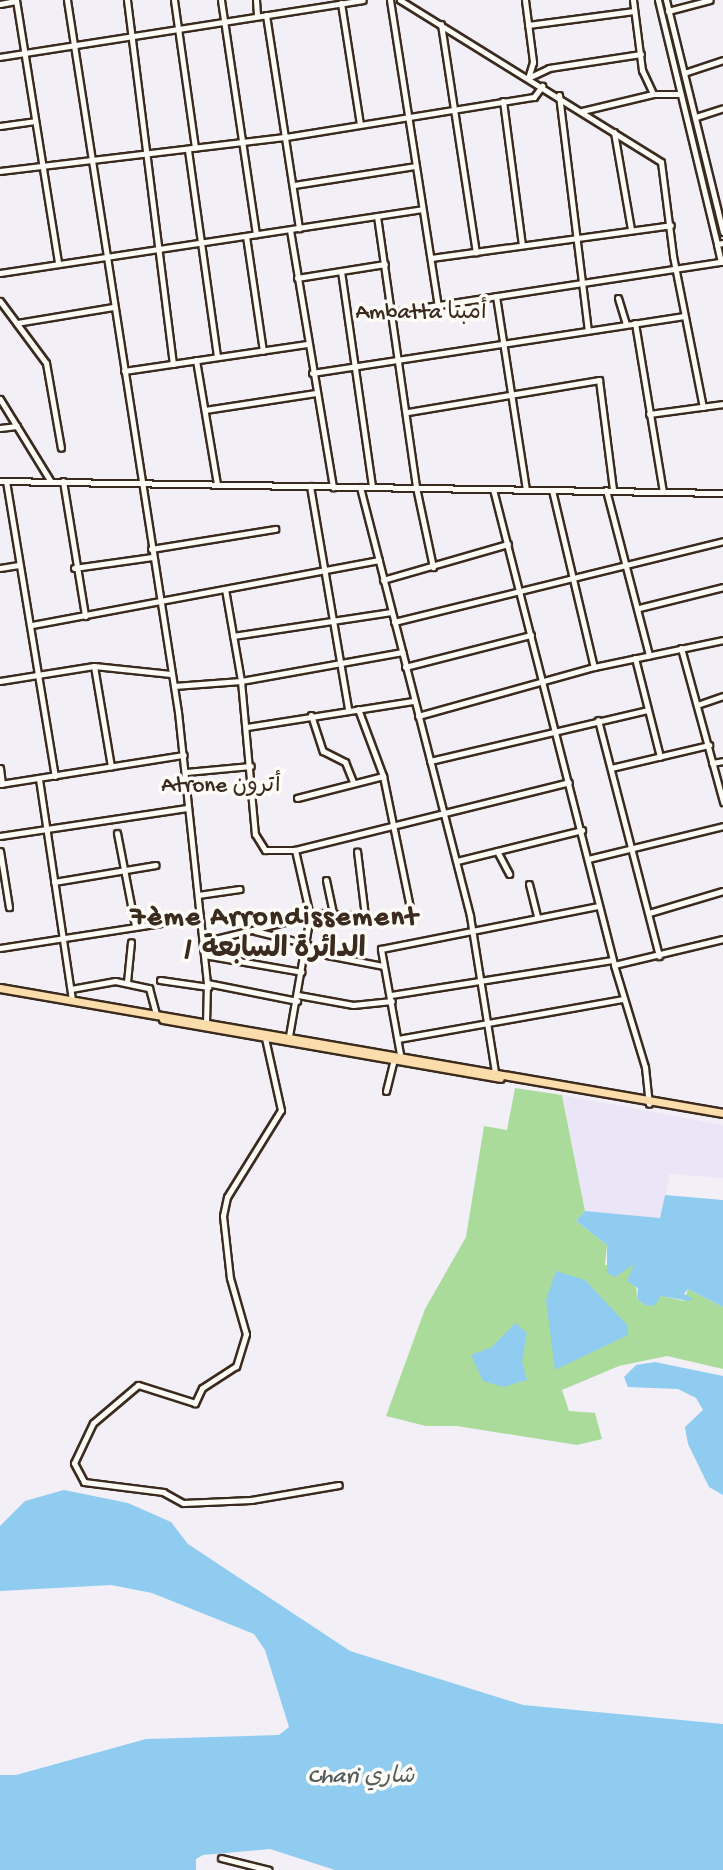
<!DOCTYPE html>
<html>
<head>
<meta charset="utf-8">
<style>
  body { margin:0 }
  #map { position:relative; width:723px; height:1870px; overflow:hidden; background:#f2eff7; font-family:"Gochi Hand","Playpen Sans Arabic",sans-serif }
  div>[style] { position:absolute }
  .built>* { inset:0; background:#eae6f7 }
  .green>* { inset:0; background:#abdb9b }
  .water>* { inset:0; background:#90ccf0 }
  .canal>* { height:4.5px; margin:-2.25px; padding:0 2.25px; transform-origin:2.25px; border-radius:2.25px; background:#90ccf0 }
  .roads { filter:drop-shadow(2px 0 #3b2a1e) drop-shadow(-2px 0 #3b2a1e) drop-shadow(0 2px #3b2a1e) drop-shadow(0 -2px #3b2a1e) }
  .minor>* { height:5px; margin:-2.5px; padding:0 2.5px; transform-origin:2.5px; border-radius:2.5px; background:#fdfcf7 }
  .major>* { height:7px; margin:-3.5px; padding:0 3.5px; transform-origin:3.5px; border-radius:3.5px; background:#fbddab }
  span { translate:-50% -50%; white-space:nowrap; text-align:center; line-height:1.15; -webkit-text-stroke:7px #fdfcf7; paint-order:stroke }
  .neighbourhood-label { font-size:23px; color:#3b2a1e }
  .water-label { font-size:23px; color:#545b5d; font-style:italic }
  .district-label { font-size:28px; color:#3b2a1e; font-weight:700; letter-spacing:2px }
</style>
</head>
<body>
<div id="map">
  <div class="built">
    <div style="clip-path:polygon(563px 1095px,723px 1125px,723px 1178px,670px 1174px,660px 1218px,585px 1211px)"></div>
  </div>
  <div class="green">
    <div style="clip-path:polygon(515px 1088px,562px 1095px,585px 1211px,576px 1221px,607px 1245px,605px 1265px,635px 1263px,637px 1299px,646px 1306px,662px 1296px,684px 1301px,688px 1289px,723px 1307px,723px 1369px,667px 1356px,619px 1366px,562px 1390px,569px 1411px,595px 1413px,602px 1439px,577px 1445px,457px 1426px,426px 1426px,386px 1416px,425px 1309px,466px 1237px,484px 1126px,507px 1130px)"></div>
  </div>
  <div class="water">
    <div style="clip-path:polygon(665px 1195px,723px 1200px,723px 1307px,688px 1289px,684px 1294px,693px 1299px,689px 1301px,661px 1296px,655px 1305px,646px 1306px,637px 1299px,638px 1288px,627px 1281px,634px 1264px,615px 1277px,607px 1273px,607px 1245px,576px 1221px,585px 1211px,660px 1218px)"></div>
    <div style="clip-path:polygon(556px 1271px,585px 1280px,628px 1326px,628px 1335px,555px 1370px,546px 1300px)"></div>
    <div style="clip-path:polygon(515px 1323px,527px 1333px,522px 1361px,527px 1380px,503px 1387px,483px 1381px,471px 1355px,492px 1347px)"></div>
    <div style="clip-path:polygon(655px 1362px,723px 1376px,723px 1495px,709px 1487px,688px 1444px,685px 1427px,703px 1410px,696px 1398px,678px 1389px,628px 1387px,624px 1377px,636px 1365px)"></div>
    <div style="clip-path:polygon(64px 1490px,128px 1503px,171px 1522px,188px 1544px,350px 1651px,523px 1705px,723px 1724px,723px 1870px,335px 1870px,270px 1849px,203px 1855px,196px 1859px,196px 1870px,0 1870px,0 1775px,16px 1775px,146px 1739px,279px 1735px,289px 1727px,265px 1650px,254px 1634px,152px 1593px,111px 1585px,0 1591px,0 1526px,25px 1501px)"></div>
  </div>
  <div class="canal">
    <div style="left:662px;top:0;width:203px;rotate:76.3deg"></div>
    <div style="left:710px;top:200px;width:42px;rotate:76.3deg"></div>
    <div style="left:722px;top:246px;width:6px;rotate:81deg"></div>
  </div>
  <div class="roads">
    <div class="minor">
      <div style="left:16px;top:0;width:266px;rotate:80.9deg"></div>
      <div style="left:67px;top:0;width:721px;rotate:81.14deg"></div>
      <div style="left:178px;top:712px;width:273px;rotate:83.9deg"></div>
      <div style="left:207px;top:983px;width:42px;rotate:91.4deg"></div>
      <div style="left:127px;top:0;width:367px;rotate:82.8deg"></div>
      <div style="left:174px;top:0;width:149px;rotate:81.9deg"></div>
      <div style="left:221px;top:0;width:237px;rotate:81.5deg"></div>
      <div style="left:256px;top:0;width:16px;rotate:86deg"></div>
      <div style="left:390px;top:0;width:310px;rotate:81.1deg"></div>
      <div style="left:400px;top:0;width:307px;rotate:31.8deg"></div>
      <div style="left:661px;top:162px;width:95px;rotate:82.7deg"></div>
      <div style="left:673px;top:256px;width:154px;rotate:78.8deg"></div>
      <div style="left:525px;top:0;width:63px;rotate:82.6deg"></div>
      <div style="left:533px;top:62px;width:17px;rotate:107deg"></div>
      <div style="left:633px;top:0;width:71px;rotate:82.7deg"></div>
      <div style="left:642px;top:70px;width:26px;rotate:65deg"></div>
      <div style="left:658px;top:0;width:251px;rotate:76.4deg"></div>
      <div style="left:717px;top:244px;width:6px;rotate:-9deg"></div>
      <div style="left:666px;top:0;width:239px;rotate:76.2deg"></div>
      <div style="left:341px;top:3px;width:122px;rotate:81.1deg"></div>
      <div style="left:0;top:4px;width:16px;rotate:-11deg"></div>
      <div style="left:668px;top:11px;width:43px;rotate:-14.7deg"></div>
      <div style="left:266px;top:15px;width:216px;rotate:81.2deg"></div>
      <div style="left:441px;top:24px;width:231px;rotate:81.3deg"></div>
      <div style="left:528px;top:25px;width:107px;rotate:-7.5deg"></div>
      <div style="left:0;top:57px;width:367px;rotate:-8.9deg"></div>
      <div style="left:684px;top:73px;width:41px;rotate:-18.4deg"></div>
      <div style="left:528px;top:78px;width:23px;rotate:-25deg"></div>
      <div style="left:549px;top:68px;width:93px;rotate:-8.7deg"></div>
      <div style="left:559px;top:95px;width:237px;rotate:83deg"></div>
      <div style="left:503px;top:101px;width:145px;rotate:82.5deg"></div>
      <div style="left:582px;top:111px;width:73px;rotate:-13.5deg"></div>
      <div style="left:653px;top:94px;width:27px"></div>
      <div style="left:696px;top:117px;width:28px;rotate:-18deg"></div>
      <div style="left:0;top:126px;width:35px;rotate:-8deg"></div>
      <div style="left:614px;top:132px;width:98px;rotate:80.1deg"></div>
      <div style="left:188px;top:150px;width:209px;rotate:82deg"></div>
      <div style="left:0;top:171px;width:288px;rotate:-6.8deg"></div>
      <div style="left:286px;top:137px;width:251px;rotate:-9.2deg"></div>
      <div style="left:534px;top:97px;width:14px;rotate:-54deg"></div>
      <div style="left:294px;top:185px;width:122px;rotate:-8.9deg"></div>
      <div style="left:377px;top:216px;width:274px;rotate:81.8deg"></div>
      <div style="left:416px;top:487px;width:82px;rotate:78deg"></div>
      <div style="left:290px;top:230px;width:261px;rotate:80.5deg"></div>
      <div style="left:246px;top:236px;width:116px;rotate:81.6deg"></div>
      <div style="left:431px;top:258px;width:242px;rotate:-7.8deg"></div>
      <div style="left:341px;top:271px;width:218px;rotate:81.8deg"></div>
      <div style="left:0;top:273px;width:427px;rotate:-8.6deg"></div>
      <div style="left:297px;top:278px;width:89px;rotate:-9deg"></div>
      <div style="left:496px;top:296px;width:195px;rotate:81.2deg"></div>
      <div style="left:618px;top:298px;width:27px;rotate:73deg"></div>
      <div style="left:0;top:301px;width:77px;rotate:53.4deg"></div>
      <div style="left:46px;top:363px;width:86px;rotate:80deg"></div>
      <div style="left:393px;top:312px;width:332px;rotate:-8.7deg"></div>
      <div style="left:721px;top:262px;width:18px;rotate:-103deg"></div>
      <div style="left:17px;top:323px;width:98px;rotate:-9.4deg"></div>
      <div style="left:635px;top:323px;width:171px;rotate:80.6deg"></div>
      <div style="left:196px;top:360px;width:126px;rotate:80.4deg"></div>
      <div style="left:124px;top:371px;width:185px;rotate:-8.4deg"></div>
      <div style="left:312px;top:373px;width:375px;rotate:-8.7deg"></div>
      <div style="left:0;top:399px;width:97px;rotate:58.4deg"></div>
      <div style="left:205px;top:410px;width:112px;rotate:-8.7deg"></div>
      <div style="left:408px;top:412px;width:194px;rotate:-9.5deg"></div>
      <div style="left:599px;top:380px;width:111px;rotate:82.7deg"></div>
      <div style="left:649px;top:414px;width:75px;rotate:-7.7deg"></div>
      <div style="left:0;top:428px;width:17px;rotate:-7deg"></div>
      <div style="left:0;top:481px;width:723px;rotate:0.95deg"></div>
      <div style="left:6px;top:481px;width:299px;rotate:80.6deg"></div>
      <div style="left:63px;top:481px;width:137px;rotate:80.7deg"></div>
      <div style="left:310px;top:486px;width:226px;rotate:80.3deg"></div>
      <div style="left:360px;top:487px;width:443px;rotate:75.6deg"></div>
      <div style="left:470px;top:916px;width:158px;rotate:80.9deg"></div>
      <div style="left:493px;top:489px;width:491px;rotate:75.7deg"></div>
      <div style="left:614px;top:965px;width:107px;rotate:73.1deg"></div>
      <div style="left:645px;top:1067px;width:37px;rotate:84deg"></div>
      <div style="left:552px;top:490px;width:182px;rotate:76.7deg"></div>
      <div style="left:606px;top:490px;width:171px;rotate:75.4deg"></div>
      <div style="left:151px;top:549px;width:126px;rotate:-9.2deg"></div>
      <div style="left:0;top:568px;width:19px;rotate:-9deg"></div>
      <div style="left:74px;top:568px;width:79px;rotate:-8deg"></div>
      <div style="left:383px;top:580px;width:130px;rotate:-16.1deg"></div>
      <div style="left:225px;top:589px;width:93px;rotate:80.1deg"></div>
      <div style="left:241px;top:681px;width:154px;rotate:84.8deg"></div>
      <div style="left:255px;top:834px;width:19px;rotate:58deg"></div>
      <div style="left:265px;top:850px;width:30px"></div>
      <div style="left:295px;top:850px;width:282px;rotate:-13.9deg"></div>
      <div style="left:639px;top:608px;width:87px;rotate:-14deg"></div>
      <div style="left:394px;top:622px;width:339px;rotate:-13.8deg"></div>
      <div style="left:32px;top:625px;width:353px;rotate:-10.6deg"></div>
      <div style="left:233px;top:636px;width:160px;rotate:-8.6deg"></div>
      <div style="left:681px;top:648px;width:160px;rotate:74.7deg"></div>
      <div style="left:635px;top:658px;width:102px;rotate:75.8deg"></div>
      <div style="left:94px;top:666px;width:102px;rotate:80.4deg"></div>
      <div style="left:405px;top:667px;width:130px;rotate:-14.3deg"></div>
      <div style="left:0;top:681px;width:95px;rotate:-9.1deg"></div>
      <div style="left:94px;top:666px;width:77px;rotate:5.9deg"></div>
      <div style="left:174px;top:686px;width:67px;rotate:-4.3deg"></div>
      <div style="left:241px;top:681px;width:164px;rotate:-10.2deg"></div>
      <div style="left:697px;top:705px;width:28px;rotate:-19deg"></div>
      <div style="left:358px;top:709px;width:72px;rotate:69.5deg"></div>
      <div style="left:383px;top:776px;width:134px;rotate:78.4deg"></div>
      <div style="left:311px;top:715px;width:38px;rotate:72deg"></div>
      <div style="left:323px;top:751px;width:25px;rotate:27deg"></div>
      <div style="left:345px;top:762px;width:22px;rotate:68deg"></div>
      <div style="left:418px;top:716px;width:183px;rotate:-15.6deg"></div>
      <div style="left:594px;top:667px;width:132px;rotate:-11.8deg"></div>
      <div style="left:598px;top:720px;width:244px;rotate:75.5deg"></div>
      <div style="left:247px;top:727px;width:168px;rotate:-8.9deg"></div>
      <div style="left:430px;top:761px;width:223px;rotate:-13.2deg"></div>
      <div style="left:712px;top:763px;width:11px;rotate:-10deg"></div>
      <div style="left:0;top:768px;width:16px;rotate:83deg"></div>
      <div style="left:611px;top:768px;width:101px;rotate:-13.2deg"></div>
      <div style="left:186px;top:772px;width:65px;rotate:-5.3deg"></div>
      <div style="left:39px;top:779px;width:222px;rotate:81.5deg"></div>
      <div style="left:0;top:784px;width:186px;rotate:-9deg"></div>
      <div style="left:297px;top:798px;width:89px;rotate:-14.3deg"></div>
      <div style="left:117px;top:833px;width:95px;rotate:79deg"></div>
      <div style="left:0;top:836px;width:189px;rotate:-8.5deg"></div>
      <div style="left:0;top:851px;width:57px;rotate:80.9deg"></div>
      <div style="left:497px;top:851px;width:26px;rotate:62deg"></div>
      <div style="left:588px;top:859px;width:139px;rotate:-13.7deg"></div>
      <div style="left:457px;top:861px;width:129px;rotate:-13.9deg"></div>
      <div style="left:326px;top:880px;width:34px;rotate:78deg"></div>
      <div style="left:54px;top:882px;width:103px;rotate:-9.5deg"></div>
      <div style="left:529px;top:884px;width:33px;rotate:76deg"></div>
      <div style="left:198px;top:895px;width:42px;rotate:-8.1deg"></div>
      <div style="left:649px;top:913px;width:77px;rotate:-16.6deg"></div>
      <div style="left:255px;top:931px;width:54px;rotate:14deg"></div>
      <div style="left:203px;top:942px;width:122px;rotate:-13.8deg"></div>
      <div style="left:321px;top:913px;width:44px;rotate:3.9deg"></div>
      <div style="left:365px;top:916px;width:65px;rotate:-97deg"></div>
      <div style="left:0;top:948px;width:202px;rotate:-8.8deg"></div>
      <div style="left:306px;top:951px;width:78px;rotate:11deg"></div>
      <div style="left:204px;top:955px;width:99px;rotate:9.8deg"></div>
      <div style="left:614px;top:965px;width:112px;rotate:-13.4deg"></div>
      <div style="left:160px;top:980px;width:49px;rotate:8.3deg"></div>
      <div style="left:127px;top:982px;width:40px;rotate:-84.3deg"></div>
      <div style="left:207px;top:983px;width:92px;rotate:11.3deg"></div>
      <div style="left:71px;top:989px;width:45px;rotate:-10.3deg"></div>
      <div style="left:115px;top:981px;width:35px;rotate:12deg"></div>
      <div style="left:149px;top:988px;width:27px;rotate:75deg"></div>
      <div style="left:298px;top:995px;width:56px;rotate:10.3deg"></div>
      <div style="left:353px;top:1005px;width:39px;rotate:-6deg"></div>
      <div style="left:391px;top:995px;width:224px;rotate:-9deg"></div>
      <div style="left:289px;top:1036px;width:122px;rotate:-80.1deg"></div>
      <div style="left:310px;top:916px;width:68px;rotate:-102.8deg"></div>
      <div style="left:265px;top:1038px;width:74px;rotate:77.5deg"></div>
      <div style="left:281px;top:1110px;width:102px;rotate:121.8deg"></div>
      <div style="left:227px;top:1197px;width:19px;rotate:102deg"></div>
      <div style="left:223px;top:1216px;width:62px;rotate:83.6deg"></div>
      <div style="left:230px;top:1278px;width:58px;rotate:74.1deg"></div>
      <div style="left:246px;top:1334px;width:34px;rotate:107deg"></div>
      <div style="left:236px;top:1366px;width:40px;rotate:147.1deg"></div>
      <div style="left:202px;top:1388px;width:17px;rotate:115deg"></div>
      <div style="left:195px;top:1403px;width:60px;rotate:-162.5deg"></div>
      <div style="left:138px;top:1385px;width:59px;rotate:139.8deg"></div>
      <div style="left:93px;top:1423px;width:44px;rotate:115.4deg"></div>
      <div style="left:74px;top:1463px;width:21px;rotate:62deg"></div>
      <div style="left:84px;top:1482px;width:80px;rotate:7.2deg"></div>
      <div style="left:163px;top:1492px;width:23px;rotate:29deg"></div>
      <div style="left:183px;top:1503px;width:68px;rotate:-2.5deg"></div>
      <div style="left:251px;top:1500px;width:89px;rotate:-9.7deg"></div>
      <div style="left:398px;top:1039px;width:229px;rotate:-10.1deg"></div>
      <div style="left:400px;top:1054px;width:107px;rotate:-100.3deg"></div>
      <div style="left:381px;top:949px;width:222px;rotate:-11.2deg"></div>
      <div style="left:386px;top:1091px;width:32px;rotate:-76deg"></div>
      <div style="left:221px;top:1858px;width:49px;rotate:14deg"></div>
    </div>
    <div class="major">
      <div style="left:0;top:988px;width:734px;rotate:9.81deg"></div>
      <div style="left:163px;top:1019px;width:342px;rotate:9.9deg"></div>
    </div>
  </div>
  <div class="neighbourhood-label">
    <span style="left:421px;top:314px">Ambatta أمبتا</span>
    <span style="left:221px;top:787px">Atrone أترون</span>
  </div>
  <div class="water-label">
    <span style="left:361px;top:1778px">Chari شاري</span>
  </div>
  <div class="district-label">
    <span style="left:275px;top:935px">7ème Arrondissement<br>/ الدائرة السابعة</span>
  </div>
</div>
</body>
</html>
